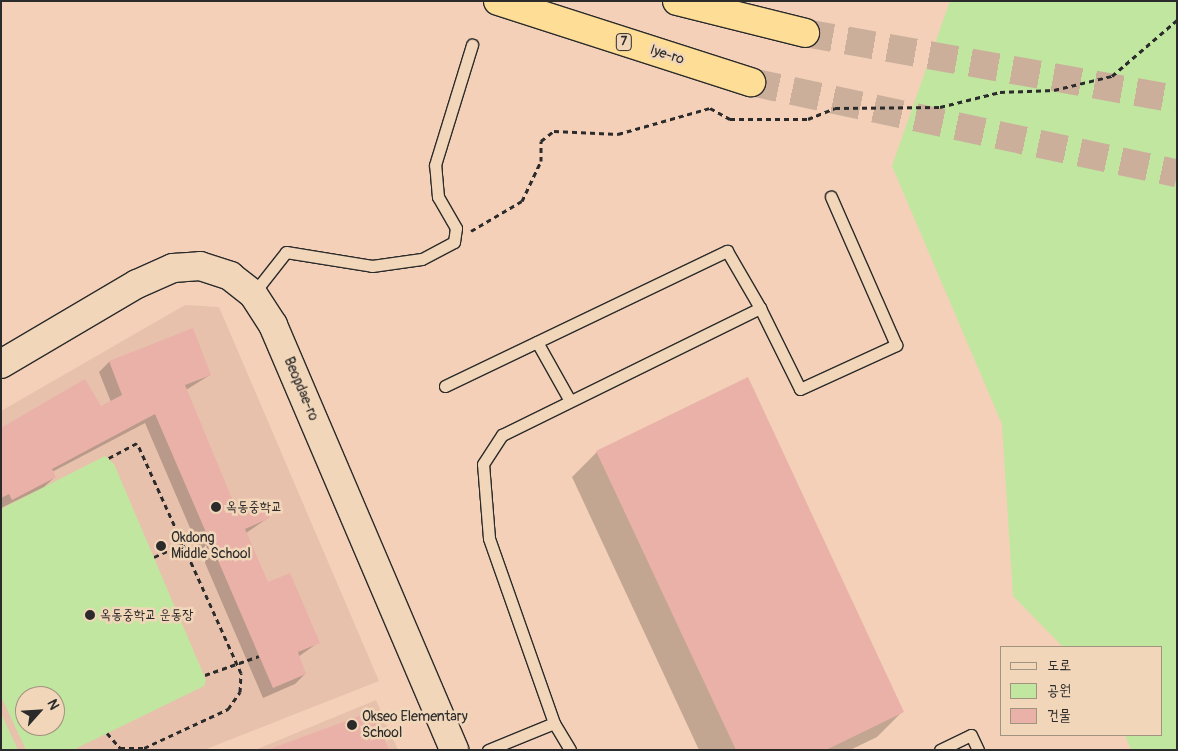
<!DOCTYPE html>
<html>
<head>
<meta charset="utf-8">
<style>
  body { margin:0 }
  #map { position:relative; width:1178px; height:751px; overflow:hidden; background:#f3d0b7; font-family:Pangolin,"Poor Story",sans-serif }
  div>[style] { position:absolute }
  .built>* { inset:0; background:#e8c1ad }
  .green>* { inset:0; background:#c0e6a0 }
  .shadow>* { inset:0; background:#0003 }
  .building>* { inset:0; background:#e9b1a8 }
  .trunk-tunnel>* { height:28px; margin-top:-14px; transform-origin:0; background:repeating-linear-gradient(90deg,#cbaf9b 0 28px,transparent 0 42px) }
  .path>* { height:3px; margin-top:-1.5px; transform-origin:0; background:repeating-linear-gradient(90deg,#2b2b2b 0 5px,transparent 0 9px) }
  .roads { filter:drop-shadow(1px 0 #2b2b2b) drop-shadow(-1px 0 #2b2b2b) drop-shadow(0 1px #2b2b2b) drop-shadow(0 -1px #2b2b2b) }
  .service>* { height:11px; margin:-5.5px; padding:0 5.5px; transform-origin:5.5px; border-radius:5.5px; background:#f2d6b9 }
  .tertiary>* { height:28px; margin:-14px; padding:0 14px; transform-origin:14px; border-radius:14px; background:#f2d6b9 }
  .trunk>* { height:28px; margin:-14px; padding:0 14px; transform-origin:14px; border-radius:14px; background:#fedd96 }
  .dots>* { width:14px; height:14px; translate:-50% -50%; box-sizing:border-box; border:2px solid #f2d6b9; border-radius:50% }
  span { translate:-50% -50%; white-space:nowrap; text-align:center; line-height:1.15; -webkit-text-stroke:5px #f2d6b9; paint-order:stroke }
  .shield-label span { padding:1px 4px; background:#f2d6b9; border:1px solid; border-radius:4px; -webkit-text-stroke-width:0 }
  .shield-label { font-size:12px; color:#2b2b2b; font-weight:700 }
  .street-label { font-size:14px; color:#2b2b2b }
  .poi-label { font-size:14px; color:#2b2b2b }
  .left { translate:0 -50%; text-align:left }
  .frame { position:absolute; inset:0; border:2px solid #2b2b2b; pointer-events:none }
  .legend { position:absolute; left:1000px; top:646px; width:162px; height:90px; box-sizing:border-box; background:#f2d6b9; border:1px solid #a29280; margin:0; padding:6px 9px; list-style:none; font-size:15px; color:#2b2b2b }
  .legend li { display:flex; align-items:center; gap:10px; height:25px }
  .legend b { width:25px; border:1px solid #a29280 }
  .north { position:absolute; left:15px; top:686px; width:50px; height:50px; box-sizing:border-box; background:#f2d6b9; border:1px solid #a29280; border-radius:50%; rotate:64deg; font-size:14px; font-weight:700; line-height:20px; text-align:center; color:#2b2b2b }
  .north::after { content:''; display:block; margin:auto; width:18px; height:22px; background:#2b2b2b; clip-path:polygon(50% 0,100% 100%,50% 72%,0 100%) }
</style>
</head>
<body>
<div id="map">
  <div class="built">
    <div style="clip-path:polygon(evenodd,185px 305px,219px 307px,379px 681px,204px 750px,1px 750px,1px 411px,185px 305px,25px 696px,55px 696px,55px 726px,25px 726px,25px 696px)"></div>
    <div style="clip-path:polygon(376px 700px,398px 750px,255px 750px)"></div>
  </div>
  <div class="green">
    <div style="clip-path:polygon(950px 1px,1177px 1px,1177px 750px,1131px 750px,1125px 735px,1162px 735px,1162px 647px,1063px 647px,1013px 596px,1002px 424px,892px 166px)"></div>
    <div style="clip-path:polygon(evenodd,105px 456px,114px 464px,206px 680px,204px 686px,73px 750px,26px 750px,1px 696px,1px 509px,105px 456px,25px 696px,55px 696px,55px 726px,25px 726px,25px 696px)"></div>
    <div style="clip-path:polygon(1px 713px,18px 750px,1px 750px)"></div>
  </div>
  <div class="shadow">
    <div style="clip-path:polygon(192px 330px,210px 375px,186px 390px,237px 514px,268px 518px,246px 533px,268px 584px,319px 642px,298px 657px,305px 674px,295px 684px,263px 698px,145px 423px,52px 472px,55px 477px,44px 487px,1px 508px,1px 429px,100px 408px,111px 402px,99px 372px,109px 362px)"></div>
    <div style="clip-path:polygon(597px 452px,903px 711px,877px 737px,850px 750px,699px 750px,572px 477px)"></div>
  </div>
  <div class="building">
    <div style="clip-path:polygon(193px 328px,211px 375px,185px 385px,238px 513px,263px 502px,270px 518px,245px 529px,268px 582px,290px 573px,320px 643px,298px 652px,306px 674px,273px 688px,155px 414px,52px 469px,56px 477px,12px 500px,9px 494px,1px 498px,1px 428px,85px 379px,101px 406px,122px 395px,109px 361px)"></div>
    <div style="clip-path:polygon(748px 377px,904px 712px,826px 750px,736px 750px,596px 451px)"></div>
    <div style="clip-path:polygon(373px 711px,389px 750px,267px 750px)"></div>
  </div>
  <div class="trunk-tunnel">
    <div style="left:805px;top:33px;width:378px;rotate:10.1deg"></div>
    <div style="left:751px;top:82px;width:436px;rotate:12.1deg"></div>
  </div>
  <div class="path">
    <div style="left:471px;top:231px;width:59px;rotate:-30.5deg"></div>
    <div style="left:522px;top:201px;width:44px;rotate:-64.6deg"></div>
    <div style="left:541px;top:161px;width:20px;rotate:-90deg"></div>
    <div style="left:541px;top:141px;width:16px;rotate:-38deg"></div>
    <div style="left:554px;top:131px;width:64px;rotate:2.7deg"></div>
    <div style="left:618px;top:134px;width:96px;rotate:-15.8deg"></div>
    <div style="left:710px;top:108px;width:23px;rotate:29deg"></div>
    <div style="left:730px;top:119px;width:78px"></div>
    <div style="left:808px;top:119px;width:29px;rotate:-22deg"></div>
    <div style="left:835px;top:108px;width:105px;rotate:-0.5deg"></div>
    <div style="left:940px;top:107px;width:62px;rotate:-14deg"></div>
    <div style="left:1000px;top:92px;width:54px;rotate:-2.1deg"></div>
    <div style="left:1054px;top:90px;width:60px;rotate:-13.6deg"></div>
    <div style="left:1112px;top:76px;width:86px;rotate:-40.7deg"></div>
    <div style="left:154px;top:557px;width:32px;rotate:-24deg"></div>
    <div style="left:205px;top:675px;width:57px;rotate:-19.4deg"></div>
    <div style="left:107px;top:733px;width:20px;rotate:49deg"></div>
    <div style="left:120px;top:748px;width:24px"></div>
    <div style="left:144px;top:748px;width:93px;rotate:-24.9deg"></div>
    <div style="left:228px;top:709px;width:21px;rotate:-55deg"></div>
    <div style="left:240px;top:692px;width:19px;rotate:-87deg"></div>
    <div style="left:241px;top:673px;width:252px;rotate:-114.3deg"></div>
    <div style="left:137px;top:443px;width:32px;rotate:152deg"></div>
  </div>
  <div class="roads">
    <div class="service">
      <div style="left:253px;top:294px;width:53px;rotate:-51.8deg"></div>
      <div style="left:286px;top:252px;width:87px;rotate:9.2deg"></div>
      <div style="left:372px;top:266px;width:50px;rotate:-8deg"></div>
      <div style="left:422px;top:259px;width:36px;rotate:-28deg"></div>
      <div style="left:454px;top:242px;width:14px;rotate:-82deg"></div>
      <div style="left:456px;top:228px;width:36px;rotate:-120deg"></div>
      <div style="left:438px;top:197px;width:32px;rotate:-95deg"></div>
      <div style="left:435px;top:165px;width:126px;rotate:-72.9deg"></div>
      <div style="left:537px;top:342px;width:65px;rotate:60.7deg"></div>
      <div style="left:445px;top:386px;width:313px;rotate:-25.6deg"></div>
      <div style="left:727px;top:251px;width:66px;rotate:59.9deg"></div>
      <div style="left:554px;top:723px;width:196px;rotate:-109.4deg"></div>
      <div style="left:489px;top:538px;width:74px;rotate:-94.6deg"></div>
      <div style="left:483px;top:464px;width:35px;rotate:-57deg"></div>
      <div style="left:502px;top:435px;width:288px;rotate:-26.2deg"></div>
      <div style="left:760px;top:308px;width:90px;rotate:63.7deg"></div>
      <div style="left:800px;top:389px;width:106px;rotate:-24.6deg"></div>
      <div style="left:896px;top:345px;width:162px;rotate:-113.7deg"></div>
      <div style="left:488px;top:750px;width:71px;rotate:-22.2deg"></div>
      <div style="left:554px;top:723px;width:31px;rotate:59deg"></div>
      <div style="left:940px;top:750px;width:34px;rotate:-26deg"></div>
      <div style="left:971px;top:735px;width:17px;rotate:65deg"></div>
    </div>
    <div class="tertiary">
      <div style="left:1px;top:364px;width:158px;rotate:-30.5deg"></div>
      <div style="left:137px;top:284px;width:39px;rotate:-24deg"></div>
      <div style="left:173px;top:268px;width:27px;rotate:-4deg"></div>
      <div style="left:200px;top:266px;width:32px;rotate:18deg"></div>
      <div style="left:230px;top:276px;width:29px;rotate:38deg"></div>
      <div style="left:253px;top:294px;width:37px;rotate:57deg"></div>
      <div style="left:273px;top:325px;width:462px;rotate:66.9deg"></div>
    </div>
    <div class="trunk">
      <div style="left:498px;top:1px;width:266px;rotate:17.8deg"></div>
      <div style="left:677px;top:1px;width:132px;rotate:14deg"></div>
    </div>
  </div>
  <div class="dots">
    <div style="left:216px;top:507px;background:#2b2b2b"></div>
    <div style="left:161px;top:546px;background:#2b2b2b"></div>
    <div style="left:90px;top:615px;background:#2b2b2b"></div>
    <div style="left:352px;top:725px;background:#2b2b2b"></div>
  </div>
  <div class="shield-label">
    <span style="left:624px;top:42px">7</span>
  </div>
  <div class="street-label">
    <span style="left:667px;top:55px;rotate:18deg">Iye-ro</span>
    <span style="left:301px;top:389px;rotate:67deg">Beopdae-ro</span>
  </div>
  <div class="poi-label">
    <span class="left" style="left:226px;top:507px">옥동중학교</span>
    <span class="left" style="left:171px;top:546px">Okdong<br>Middle School</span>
    <span class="left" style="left:100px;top:615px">옥동중학교 운동장</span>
    <span class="left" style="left:362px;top:725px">Okseo Elementary<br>School</span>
  </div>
  <div class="frame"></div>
  <ul class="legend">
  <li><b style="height:6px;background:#f2d6b9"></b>도로</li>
  <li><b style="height:14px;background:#c0e6a0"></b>공원</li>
  <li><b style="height:14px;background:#e9b1a8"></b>건물</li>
  </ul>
  <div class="north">N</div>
</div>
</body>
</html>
